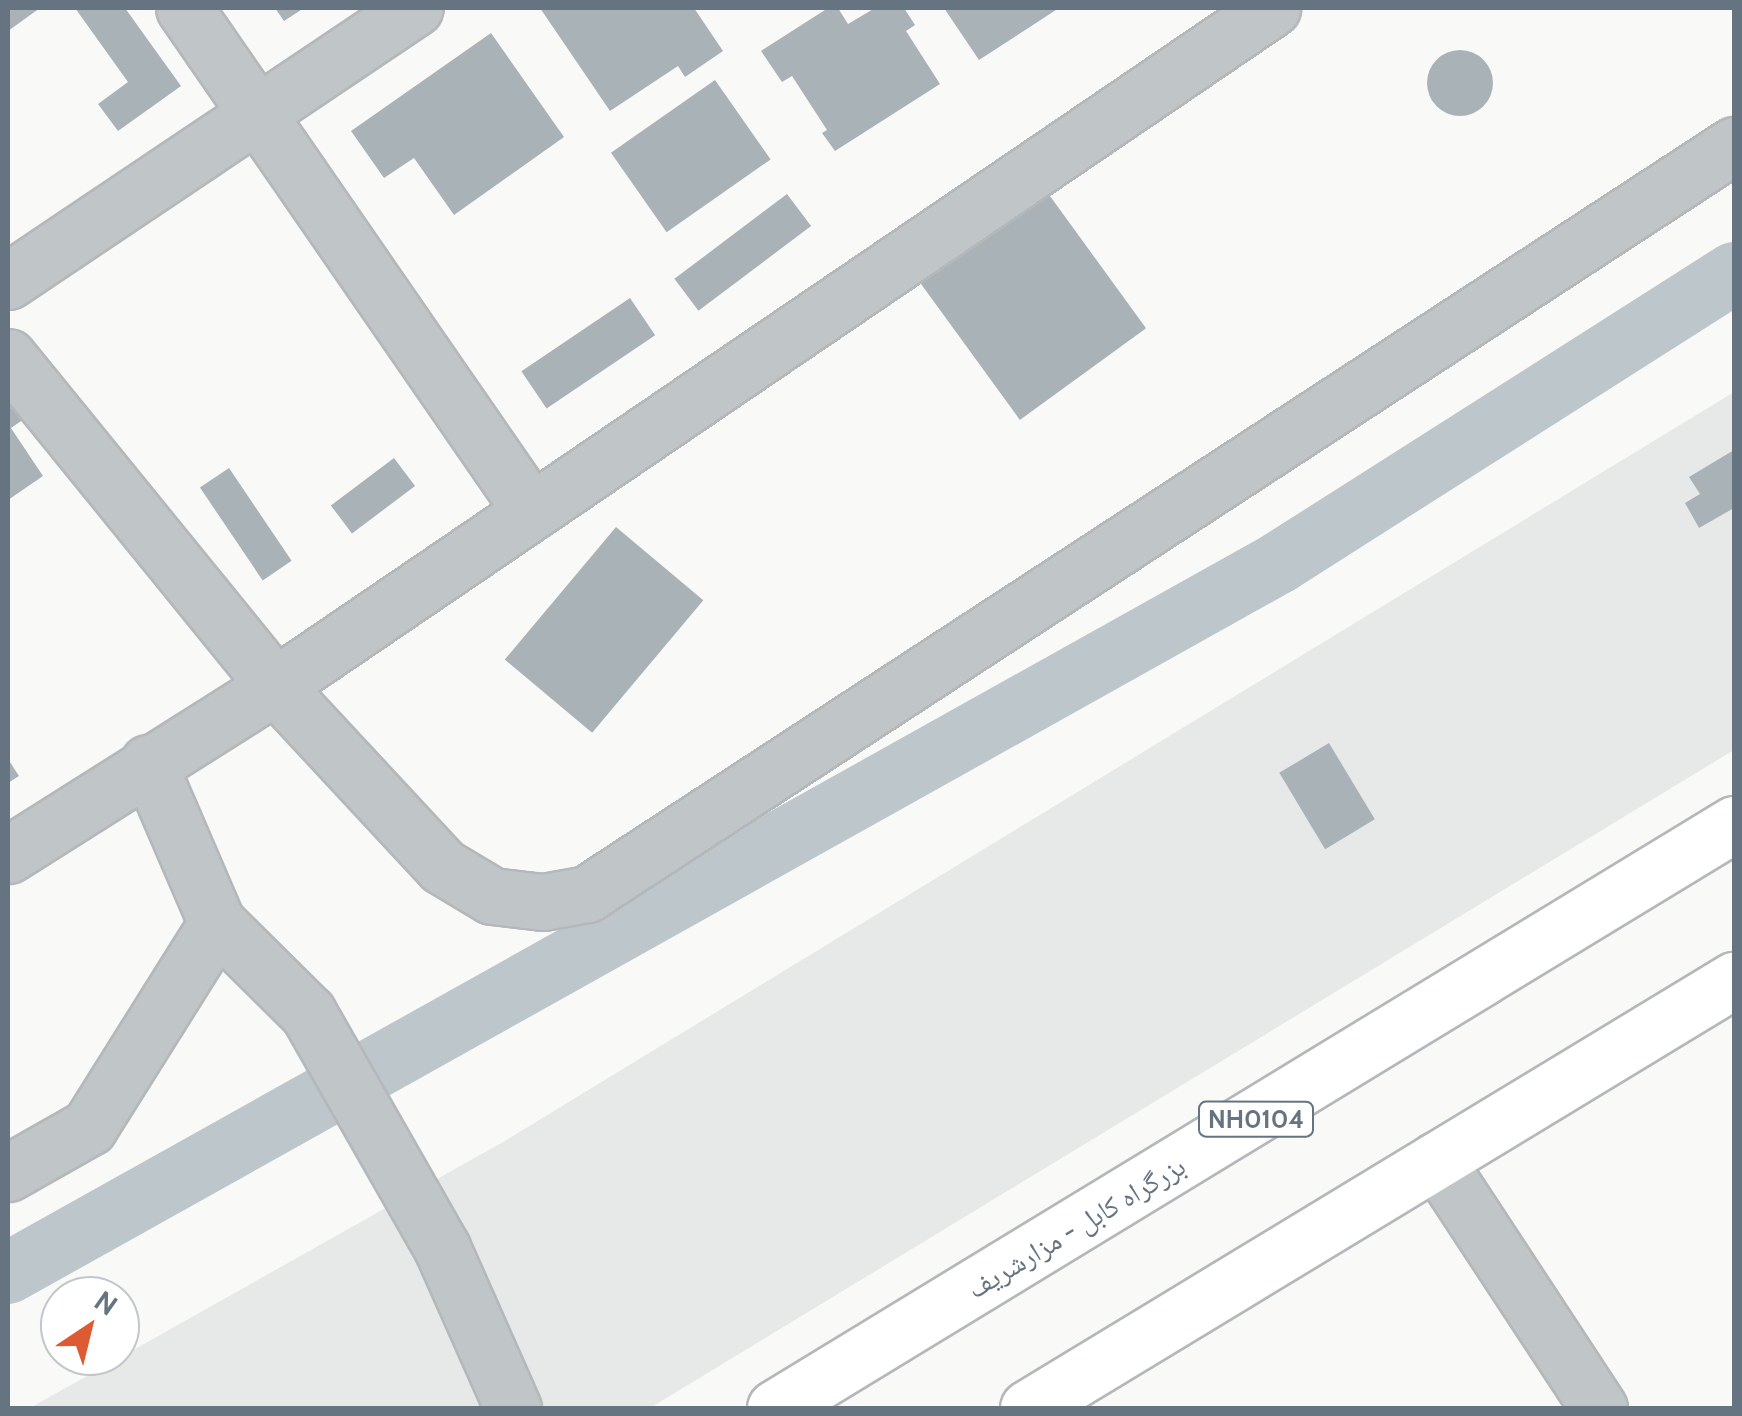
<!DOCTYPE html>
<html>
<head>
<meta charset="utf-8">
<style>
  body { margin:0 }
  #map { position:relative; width:1742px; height:1416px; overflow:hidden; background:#f9f9f7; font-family:Cabin,"Noto Naskh Arabic",sans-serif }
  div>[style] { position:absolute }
  .built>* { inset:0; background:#e7e8e8 }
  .canal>* { height:62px; margin:-31px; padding:0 31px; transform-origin:31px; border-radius:31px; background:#bcc6cb }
  .building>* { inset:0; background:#a9b2b7; transform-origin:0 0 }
  .round { border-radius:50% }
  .roads { filter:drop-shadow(2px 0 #b4b8bb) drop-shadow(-2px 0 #b4b8bb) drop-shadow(0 2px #b4b8bb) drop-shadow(0 -2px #b4b8bb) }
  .minor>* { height:55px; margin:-27.5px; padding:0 27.5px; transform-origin:27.5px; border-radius:27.5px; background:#c0c5c8 }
  .trunk>* { height:55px; margin:-27.5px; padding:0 27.5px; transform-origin:27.5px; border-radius:27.5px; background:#fff }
  span { translate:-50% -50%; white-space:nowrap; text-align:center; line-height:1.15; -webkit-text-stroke:10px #fff; paint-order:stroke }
  .shield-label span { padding:2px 8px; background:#fff; border:2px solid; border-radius:8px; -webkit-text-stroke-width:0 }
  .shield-label { font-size:25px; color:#657480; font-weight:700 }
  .street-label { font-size:28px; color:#657480 }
  .frame { position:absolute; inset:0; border:10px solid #657480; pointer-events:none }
  .north { position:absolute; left:40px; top:1276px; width:100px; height:100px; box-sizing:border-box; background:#fff; border:2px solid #c1c7cc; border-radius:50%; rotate:35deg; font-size:28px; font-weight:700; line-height:40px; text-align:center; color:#657480 }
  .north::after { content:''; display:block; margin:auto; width:35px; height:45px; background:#de5a32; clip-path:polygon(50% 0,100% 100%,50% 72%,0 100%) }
</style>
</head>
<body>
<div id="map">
  <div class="built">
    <div style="clip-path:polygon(1734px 392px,1734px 750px,650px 1408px,30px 1408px,503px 1142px)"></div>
  </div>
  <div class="canal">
    <div style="left:8px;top:1273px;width:1457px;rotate:-29.2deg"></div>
    <div style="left:1280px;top:562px;width:538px;rotate:-32.48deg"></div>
  </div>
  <div class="building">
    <div style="clip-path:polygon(8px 8px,40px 8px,8px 31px)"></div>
    <div style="clip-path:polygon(75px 8px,125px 8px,181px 86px,118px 131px,98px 104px,128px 82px)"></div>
    <div style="clip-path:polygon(275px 8px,304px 8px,284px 21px)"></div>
    <div style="clip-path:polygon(540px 8px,694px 8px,723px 51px,685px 77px,678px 66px,610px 111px)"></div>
    <div style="clip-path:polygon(828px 8px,838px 8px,848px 24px,875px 8px,904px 8px,915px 25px,906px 31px,940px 84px,835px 151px,822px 133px,827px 130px,792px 76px,782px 82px,761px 51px)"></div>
    <div style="clip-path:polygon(944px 8px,1059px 8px,979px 60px)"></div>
    <div style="clip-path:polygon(491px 33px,564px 137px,454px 215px,414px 158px,384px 178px,351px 131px)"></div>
    <div class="round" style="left:1427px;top:50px;width:66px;height:66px"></div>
    <div style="left:715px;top:80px;width:97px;height:127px;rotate:55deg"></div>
    <div style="left:1042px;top:185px;width:177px;height:156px;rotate:54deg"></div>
    <div style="left:787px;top:194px;width:40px;height:141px;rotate:53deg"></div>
    <div style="left:630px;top:298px;width:45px;height:131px;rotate:56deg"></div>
    <div style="clip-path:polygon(8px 393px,24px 419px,11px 428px,43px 476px,8px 500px)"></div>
    <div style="clip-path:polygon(1734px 450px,1734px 508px,1699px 528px,1685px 503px,1700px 494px,1689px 477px)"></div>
    <div style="left:394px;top:458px;width:35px;height:79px;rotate:53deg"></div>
    <div style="left:229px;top:468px;width:112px;height:35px;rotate:56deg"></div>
    <div style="left:616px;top:527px;width:114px;height:173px;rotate:40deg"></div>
    <div style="left:1329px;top:743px;width:89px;height:58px;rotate:59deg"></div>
    <div style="clip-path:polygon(8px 759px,19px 776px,8px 783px)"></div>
  </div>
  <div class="roads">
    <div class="minor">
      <div style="left:184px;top:8px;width:612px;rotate:55.38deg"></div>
      <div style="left:8px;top:281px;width:490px;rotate:-33.9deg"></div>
      <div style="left:8px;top:357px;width:424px;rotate:50.9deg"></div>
      <div style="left:275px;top:686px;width:246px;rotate:47.1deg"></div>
      <div style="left:442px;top:866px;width:58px;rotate:31deg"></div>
      <div style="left:492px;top:896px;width:51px;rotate:6.7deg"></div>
      <div style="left:543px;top:902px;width:45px;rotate:-10.3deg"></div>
      <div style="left:587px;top:894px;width:1370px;rotate:-33.14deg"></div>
      <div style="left:148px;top:763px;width:174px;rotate:66.7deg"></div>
      <div style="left:217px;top:923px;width:128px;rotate:44.7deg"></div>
      <div style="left:308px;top:1013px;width:271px;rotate:60.3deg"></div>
      <div style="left:442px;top:1248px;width:175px;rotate:66.1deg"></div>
      <div style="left:8px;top:855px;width:316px;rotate:-32.3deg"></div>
      <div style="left:275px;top:686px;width:1206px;rotate:-34.22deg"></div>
      <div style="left:1436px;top:1160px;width:297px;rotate:56.7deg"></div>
      <div style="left:8px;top:1173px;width:93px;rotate:-29.6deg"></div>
      <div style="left:89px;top:1127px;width:241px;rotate:-57.9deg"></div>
    </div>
    <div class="trunk">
      <div style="left:775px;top:1408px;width:1123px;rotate:-31.34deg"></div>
      <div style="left:1028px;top:1408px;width:826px;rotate:-31.23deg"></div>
    </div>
  </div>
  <div class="shield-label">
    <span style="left:1256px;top:1119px">NH0104</span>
  </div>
  <div class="street-label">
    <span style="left:1076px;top:1227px;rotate:-31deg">بزرگراه کابل - مزارشریف</span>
  </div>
  <div class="frame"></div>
  <div class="north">N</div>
</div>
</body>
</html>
